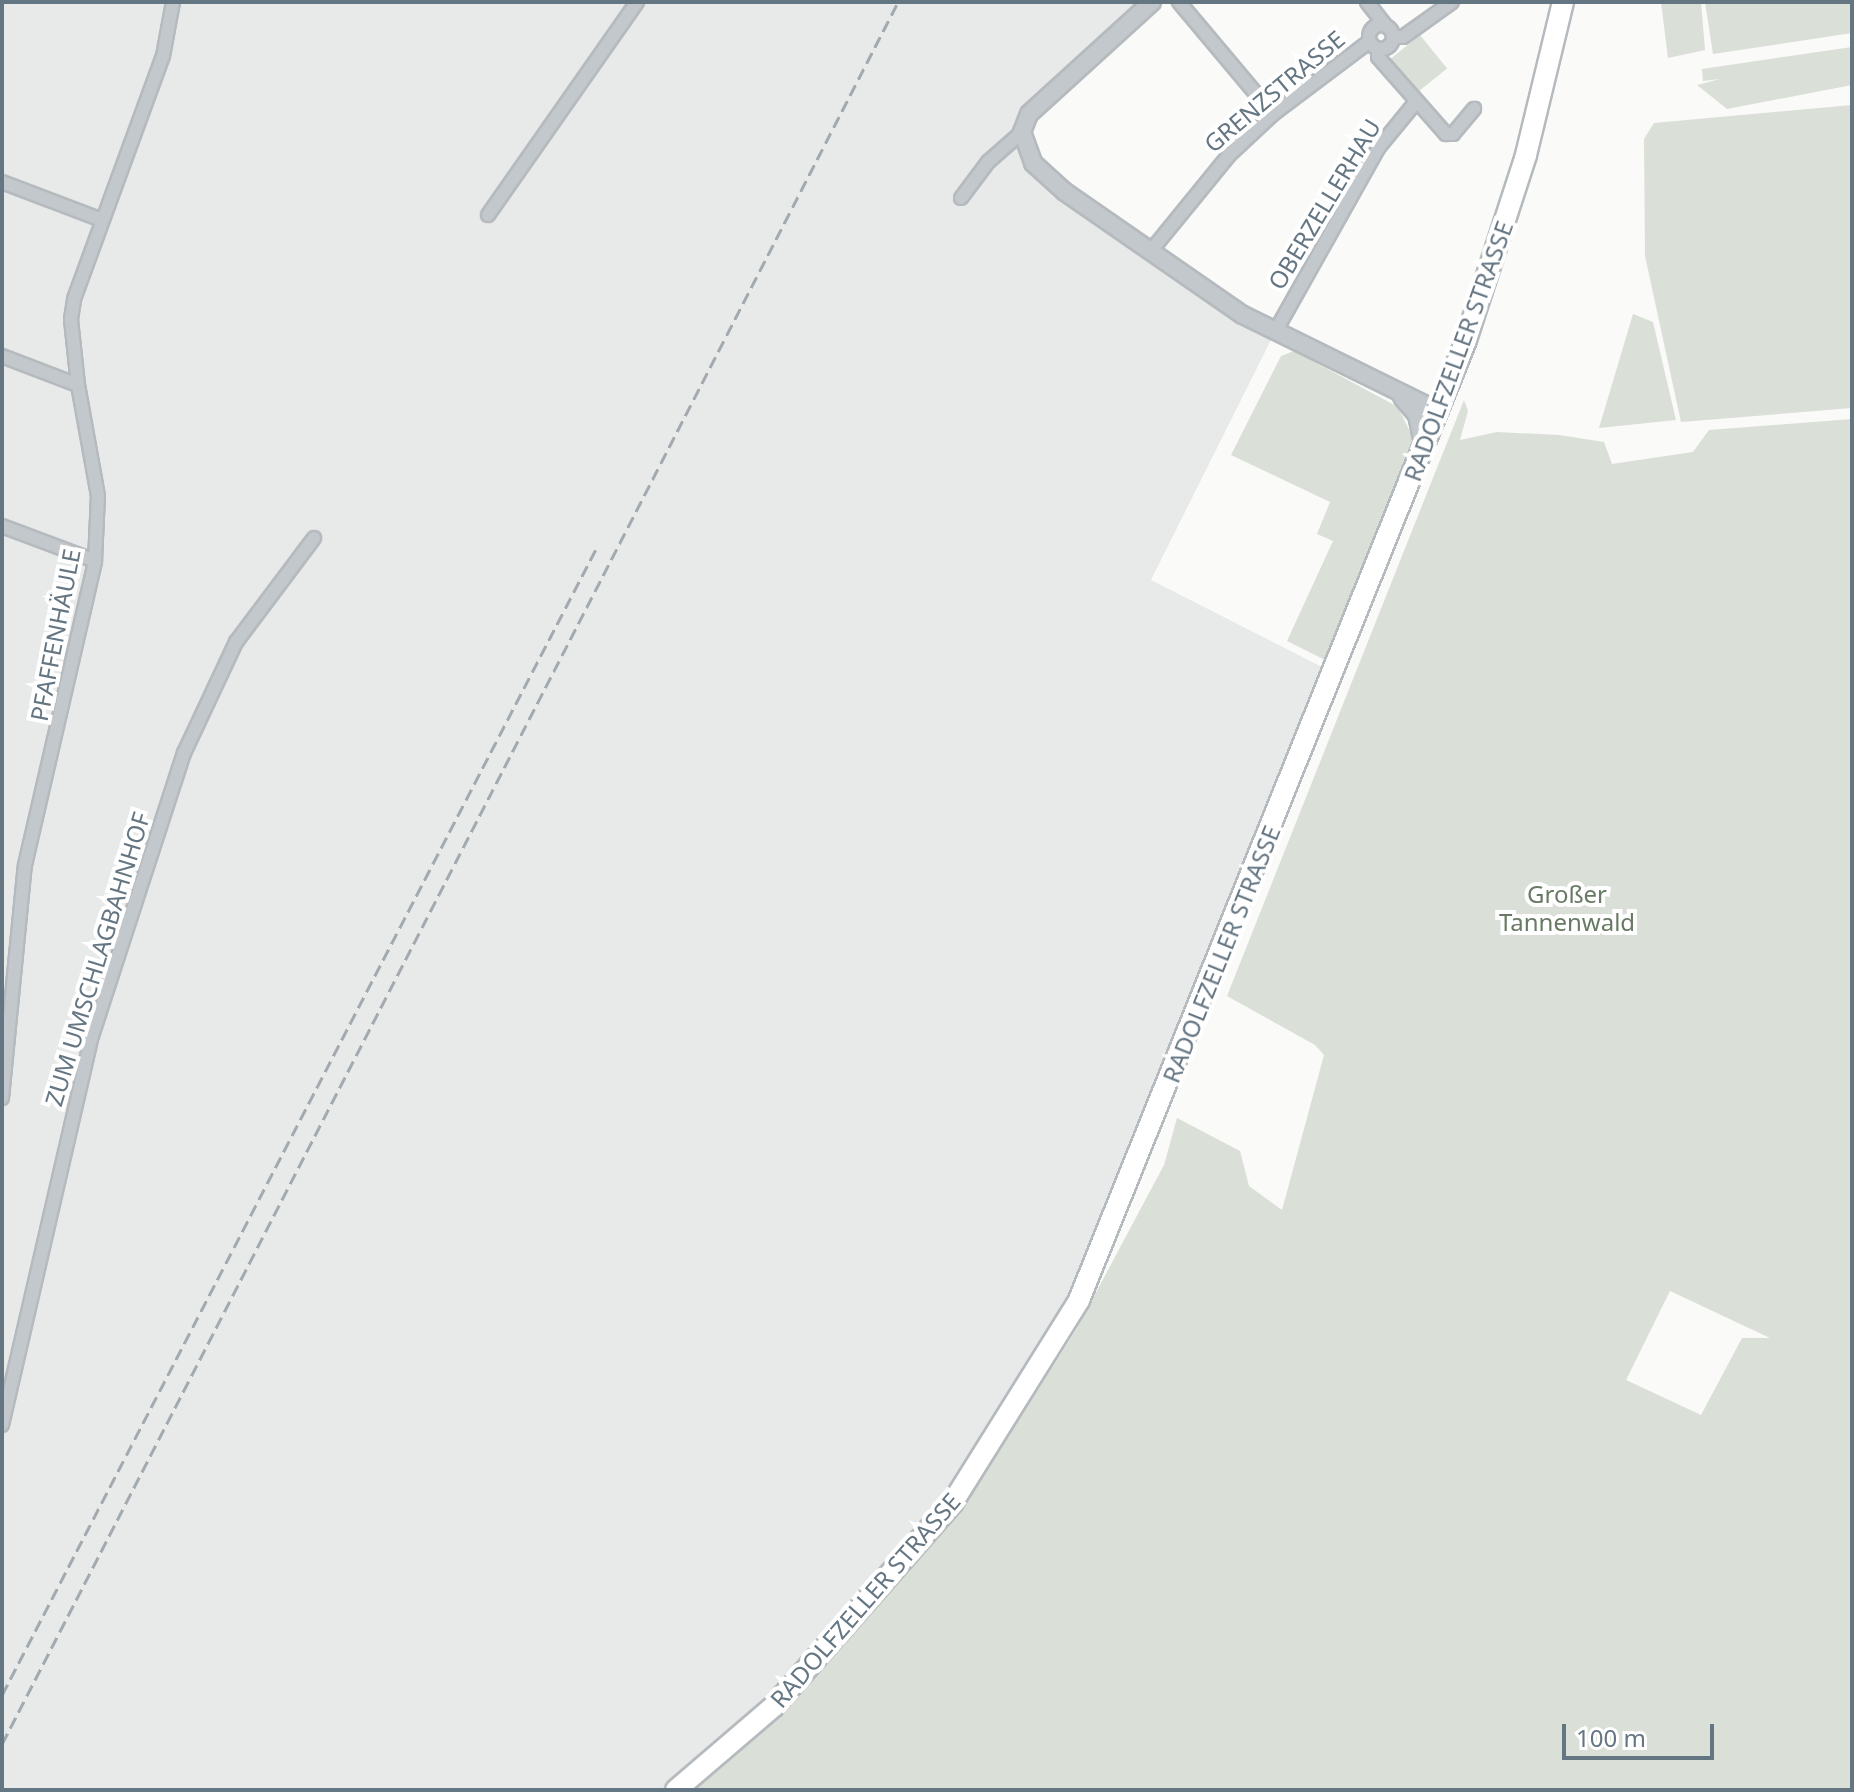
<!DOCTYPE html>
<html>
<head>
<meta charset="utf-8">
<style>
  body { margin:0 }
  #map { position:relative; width:1854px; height:1792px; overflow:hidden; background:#fafaf8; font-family:"Noto Sans",sans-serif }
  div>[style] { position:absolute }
  .built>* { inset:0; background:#e8e9e9 }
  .green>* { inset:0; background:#dadfd7; transform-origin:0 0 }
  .roads { filter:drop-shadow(2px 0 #b5babe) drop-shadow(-2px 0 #b5babe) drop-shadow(0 2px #b5babe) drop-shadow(0 -2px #b5babe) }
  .minor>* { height:12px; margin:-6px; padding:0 6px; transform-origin:6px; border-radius:6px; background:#c3c8cc }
  .minor>.ring { margin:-6px; padding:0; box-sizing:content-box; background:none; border:12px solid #c3c8cc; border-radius:50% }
  .tertiary>* { height:16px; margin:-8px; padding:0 8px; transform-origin:8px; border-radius:8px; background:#c3c8cc }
  .primary>* { height:20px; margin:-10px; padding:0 10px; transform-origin:10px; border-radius:10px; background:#fff }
  .rail>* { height:3px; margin-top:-1.5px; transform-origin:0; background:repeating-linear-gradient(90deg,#a2aab0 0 12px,transparent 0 18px) }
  span { translate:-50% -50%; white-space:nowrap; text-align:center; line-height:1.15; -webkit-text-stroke:8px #fff; paint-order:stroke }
  .street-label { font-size:24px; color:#657683 }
  .park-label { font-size:24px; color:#687a64 }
  .frame { position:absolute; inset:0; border:4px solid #657683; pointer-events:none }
  .scale { position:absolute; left:1562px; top:1724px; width:152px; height:36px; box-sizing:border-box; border:4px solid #657683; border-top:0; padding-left:10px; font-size:24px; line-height:28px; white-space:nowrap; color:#657683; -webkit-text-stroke:6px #fff; paint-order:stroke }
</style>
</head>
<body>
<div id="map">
  <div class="built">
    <div style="clip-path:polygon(2px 2px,1152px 2px,1029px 114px,1033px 163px,1275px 332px,1151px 580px,1334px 673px,1044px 1361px,871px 1600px,676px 1790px,2px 1790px)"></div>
  </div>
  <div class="green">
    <div style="clip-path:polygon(1661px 2px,1701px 2px,1705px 50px,1668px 58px)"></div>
    <div style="clip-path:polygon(1705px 2px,1852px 2px,1852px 33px,1713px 54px)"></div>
    <div style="left:1420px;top:35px;width:43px;height:40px;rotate:51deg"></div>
    <div style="clip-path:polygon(1852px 47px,1852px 85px,1727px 109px,1697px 85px,1720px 79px,1703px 81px,1702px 69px)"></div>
    <div style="clip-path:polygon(1852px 105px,1852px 408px,1681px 422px,1645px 256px,1644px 139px,1654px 123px)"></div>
    <div style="clip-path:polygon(1633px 314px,1653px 322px,1676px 420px,1599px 428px)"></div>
    <div style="clip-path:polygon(1294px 351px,1398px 407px,1414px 440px,1329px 662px,1287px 641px,1333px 541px,1317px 534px,1330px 502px,1231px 455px,1281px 356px)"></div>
    <div style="clip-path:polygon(evenodd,1464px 400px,1468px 411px,1460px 440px,1497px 432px,1559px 435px,1604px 442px,1612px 464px,1693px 452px,1709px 430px,1852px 419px,1852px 1790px,690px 1790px,819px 1674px,960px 1512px,1076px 1330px,1164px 1165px,1177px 1118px,1240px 1151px,1249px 1186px,1282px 1210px,1324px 1055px,1315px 1045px,1227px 996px,1464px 400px,1670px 1291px,1770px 1338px,1742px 1338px,1701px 1415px,1626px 1380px,1670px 1291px)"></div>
  </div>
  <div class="roads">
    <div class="minor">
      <div style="left:1179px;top:2px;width:146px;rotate:50deg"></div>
      <div style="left:1367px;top:2px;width:28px;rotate:52deg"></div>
      <div class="ring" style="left:1369px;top:25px;width:12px;height:12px"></div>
      <div style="left:1394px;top:37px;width:9px"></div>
      <div style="left:1403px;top:37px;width:60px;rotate:-35.5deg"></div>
      <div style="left:1378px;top:49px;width:8px;rotate:90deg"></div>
      <div style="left:1378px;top:57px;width:103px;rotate:48.6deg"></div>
      <div style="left:1446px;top:134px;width:7px"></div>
      <div style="left:1453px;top:134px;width:33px;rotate:-50deg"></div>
      <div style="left:2px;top:182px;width:107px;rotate:20.8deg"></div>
      <div style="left:961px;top:198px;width:45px;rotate:-53.1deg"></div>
      <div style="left:988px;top:162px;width:45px;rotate:-41.4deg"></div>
      <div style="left:488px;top:215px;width:260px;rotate:-55deg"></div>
      <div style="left:1150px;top:252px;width:125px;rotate:-50.8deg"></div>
      <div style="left:1229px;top:155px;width:60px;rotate:-43deg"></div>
      <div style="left:1273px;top:114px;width:121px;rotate:-37deg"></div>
      <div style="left:1275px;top:332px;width:212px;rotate:-60.7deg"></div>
      <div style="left:1379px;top:147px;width:58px;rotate:-50.6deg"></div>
      <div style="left:2px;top:356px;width:81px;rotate:20.9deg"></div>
      <div style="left:2px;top:526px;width:99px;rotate:20.6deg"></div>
      <div style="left:2px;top:1098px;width:234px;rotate:-84.4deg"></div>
      <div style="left:25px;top:865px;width:312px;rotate:-77deg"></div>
      <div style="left:95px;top:561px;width:65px;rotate:-87.4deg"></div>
      <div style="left:98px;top:496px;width:113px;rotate:-100.2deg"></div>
      <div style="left:78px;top:385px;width:66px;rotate:-96.1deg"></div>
      <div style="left:71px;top:319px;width:20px;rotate:-81deg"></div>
      <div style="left:74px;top:299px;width:259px;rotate:-69.9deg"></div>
      <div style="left:163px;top:56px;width:55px;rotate:-79.5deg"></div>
      <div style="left:2px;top:1425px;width:396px;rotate:-77deg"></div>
      <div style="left:91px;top:1039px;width:301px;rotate:-72deg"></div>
      <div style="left:184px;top:753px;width:123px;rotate:-64.9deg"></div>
      <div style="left:236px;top:642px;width:130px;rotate:-53.1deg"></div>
    </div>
    <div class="tertiary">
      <div style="left:1152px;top:2px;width:166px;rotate:137.7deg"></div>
      <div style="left:1029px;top:114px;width:19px;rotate:111deg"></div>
      <div style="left:1022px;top:132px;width:33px;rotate:70deg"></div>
      <div style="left:1033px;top:163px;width:43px;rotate:42.2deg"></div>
      <div style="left:1065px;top:192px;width:214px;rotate:34.7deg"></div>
      <div style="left:1241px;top:314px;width:220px;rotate:26.2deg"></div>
      <div style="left:1402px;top:397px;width:23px;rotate:50deg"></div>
      <div style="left:1417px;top:415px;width:33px;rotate:78deg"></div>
    </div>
    <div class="primary">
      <div style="left:676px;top:1790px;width:129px;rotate:-40.6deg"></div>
      <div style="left:774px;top:1706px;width:271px;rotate:-48.7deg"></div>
      <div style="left:953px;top:1502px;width:238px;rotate:-58deg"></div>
      <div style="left:1079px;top:1300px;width:1035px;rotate:-68.04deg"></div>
      <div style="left:1466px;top:340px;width:194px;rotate:-72deg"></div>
      <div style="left:1526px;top:155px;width:157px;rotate:-76.4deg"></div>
    </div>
  </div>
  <div class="rail">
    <div style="left:2px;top:1695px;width:1295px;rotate:-62.6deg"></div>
    <div style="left:2px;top:1744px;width:1959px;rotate:-62.78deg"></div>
  </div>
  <div class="street-label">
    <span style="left:1274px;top:91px;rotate:-40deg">GRENZSTRASSE</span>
    <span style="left:1324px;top:204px;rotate:-59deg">OBERZELLERHAU</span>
    <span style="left:1458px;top:351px;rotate:-70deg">RADOLFZELLER STRASSE</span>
    <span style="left:55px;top:635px;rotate:-79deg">PFAFFENHÄULE</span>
    <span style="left:1221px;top:954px;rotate:-68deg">RADOLFZELLER STRASSE</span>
    <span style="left:97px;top:959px;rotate:-73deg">ZUM UMSCHLAGBAHNHOF</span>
    <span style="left:865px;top:1600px;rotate:-49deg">RADOLFZELLER STRASSE</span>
  </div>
  <div class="park-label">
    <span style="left:1567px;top:908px">Großer<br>Tannenwald</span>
  </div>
  <div class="frame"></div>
  <div class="scale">100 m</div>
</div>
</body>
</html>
